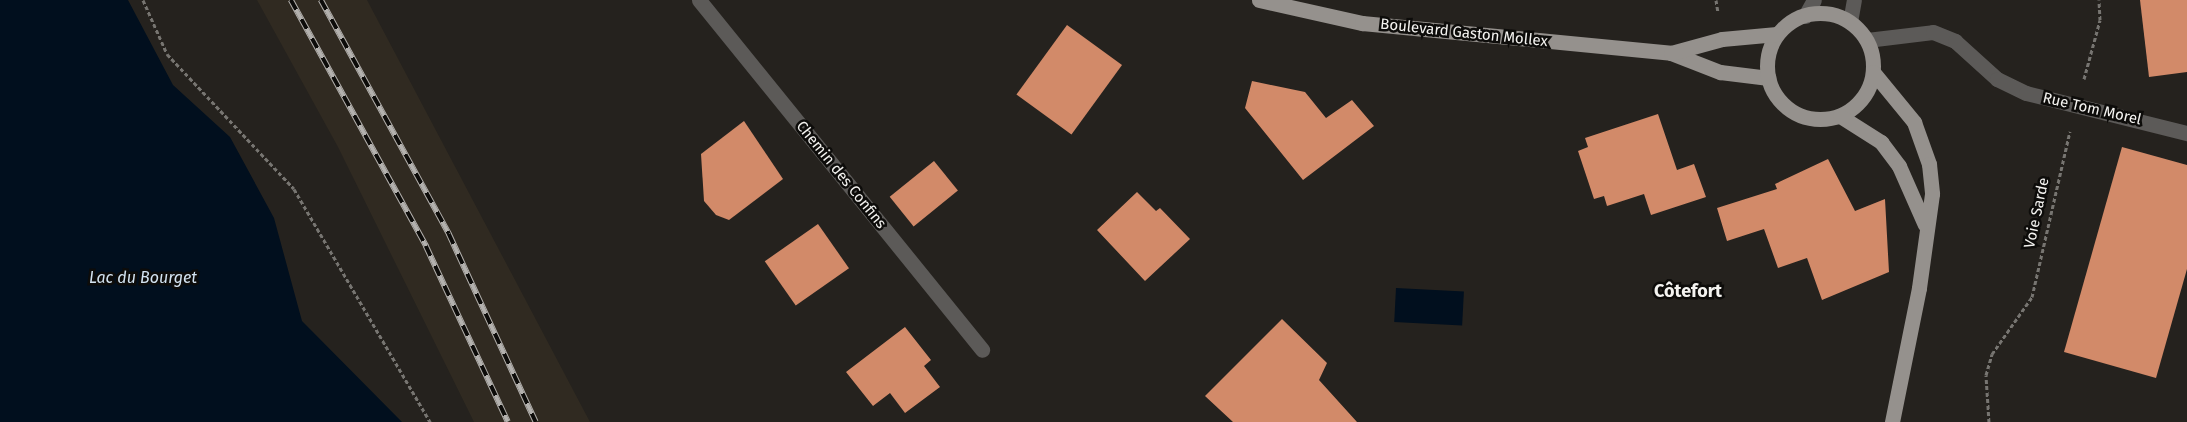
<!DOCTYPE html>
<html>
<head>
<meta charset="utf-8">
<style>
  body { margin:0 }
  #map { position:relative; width:2187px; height:422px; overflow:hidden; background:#25221e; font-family:"Fira Sans",sans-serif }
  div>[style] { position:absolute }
  .built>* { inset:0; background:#302a21 }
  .water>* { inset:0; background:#010f1e; transform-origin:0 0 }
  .building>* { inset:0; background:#d28a69; transform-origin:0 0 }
  .path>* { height:3px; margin-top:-1.5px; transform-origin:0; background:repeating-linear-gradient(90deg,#777571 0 4px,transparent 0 6.5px) }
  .minor>* { height:15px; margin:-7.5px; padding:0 7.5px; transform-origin:7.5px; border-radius:7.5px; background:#5c5a58 }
  .major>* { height:15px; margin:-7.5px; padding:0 7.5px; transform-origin:7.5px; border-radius:7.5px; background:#95918d }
  .major>.ring { margin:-7.5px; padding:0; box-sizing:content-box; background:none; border:15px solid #95918d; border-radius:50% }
  .rail>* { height:5.5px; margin-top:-2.75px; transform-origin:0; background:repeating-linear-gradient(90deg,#0d0c0a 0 11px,#b3b1ae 0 22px); box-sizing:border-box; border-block:1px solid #b3b1ae }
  span { translate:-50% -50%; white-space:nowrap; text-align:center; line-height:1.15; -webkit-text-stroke:5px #0d0c0a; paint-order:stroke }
  .street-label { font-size:15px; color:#f4f3f0 }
  .water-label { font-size:16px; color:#d3e3f1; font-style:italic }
  .quarter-label { font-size:18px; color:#f4f3f0; font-weight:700 }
</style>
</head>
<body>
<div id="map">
  <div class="built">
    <div style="clip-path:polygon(257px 0,367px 0,590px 422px,474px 422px,338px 147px)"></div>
  </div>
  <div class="water">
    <div style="clip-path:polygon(0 0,128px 0,173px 85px,230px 137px,274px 218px,302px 321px,402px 422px,0 422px)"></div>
    <div style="left:1396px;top:288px;width:68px;height:34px;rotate:3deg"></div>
  </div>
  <div class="building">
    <div style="clip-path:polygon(2140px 0,2187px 0,2187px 72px,2149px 77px)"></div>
    <div style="left:1067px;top:25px;width:68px;height:86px;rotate:36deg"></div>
    <div style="clip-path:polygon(1252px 81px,1305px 92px,1326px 118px,1352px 100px,1374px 126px,1303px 180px,1245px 108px)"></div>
    <div style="clip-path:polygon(1658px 114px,1677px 170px,1694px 164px,1706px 197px,1651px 215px,1644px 194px,1607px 206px,1604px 196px,1594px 199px,1578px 151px,1588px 147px,1585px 138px)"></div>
    <div style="clip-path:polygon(744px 121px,783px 179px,729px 220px,716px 215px,704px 201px,701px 154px)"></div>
    <div style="clip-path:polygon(2122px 147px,2187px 165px,2187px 269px,2156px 378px,2064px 352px)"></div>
    <div style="clip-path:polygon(1828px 159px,1855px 211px,1885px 199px,1889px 272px,1822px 300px,1807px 258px,1778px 268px,1764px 229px,1727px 241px,1717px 208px,1777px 189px,1775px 184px)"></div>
    <div style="left:934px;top:161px;width:38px;height:57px;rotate:51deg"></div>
    <div style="clip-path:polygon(1137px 192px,1156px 211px,1160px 208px,1190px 239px,1145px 281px,1097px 230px)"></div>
    <div style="left:818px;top:224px;width:54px;height:65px;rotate:55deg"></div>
    <div style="clip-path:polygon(1282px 319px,1327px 363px,1319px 380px,1357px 422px,1233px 422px,1205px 396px)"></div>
    <div style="clip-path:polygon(905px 327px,931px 360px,924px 366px,940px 387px,905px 413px,890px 393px,873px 406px,846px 372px)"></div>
  </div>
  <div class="path">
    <div style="left:143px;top:0;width:59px;rotate:66deg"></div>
    <div style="left:167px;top:54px;width:185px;rotate:46.7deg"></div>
    <div style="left:294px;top:189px;width:270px;rotate:59.7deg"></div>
    <div style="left:1716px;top:0;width:12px;rotate:81deg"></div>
    <div style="left:2084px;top:79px;width:61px;rotate:-74.8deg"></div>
    <div style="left:2100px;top:20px;width:20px;rotate:-93deg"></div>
    <div style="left:1989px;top:422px;width:47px;rotate:-93.7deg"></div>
    <div style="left:1986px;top:375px;width:22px;rotate:-74deg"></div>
    <div style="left:1992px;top:354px;width:70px;rotate:-54.9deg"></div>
    <div style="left:2032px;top:297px;width:170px;rotate:-77.1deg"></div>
  </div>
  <div class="minor">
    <div style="left:699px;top:0;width:450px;rotate:51deg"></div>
    <div style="left:1805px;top:16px;width:18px;rotate:-61deg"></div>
    <div style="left:1850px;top:22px;width:22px;rotate:-80deg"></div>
    <div style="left:1867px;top:40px;width:66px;rotate:-6.9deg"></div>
    <div style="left:1933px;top:32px;width:24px;rotate:22deg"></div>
    <div style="left:1955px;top:41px;width:57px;rotate:42.1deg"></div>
    <div style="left:1997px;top:79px;width:32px;rotate:26deg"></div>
    <div style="left:2026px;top:93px;width:166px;rotate:14deg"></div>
  </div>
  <div class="major">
    <div style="left:1259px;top:0;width:106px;rotate:12.6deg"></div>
    <div style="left:1362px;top:23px;width:310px;rotate:5.5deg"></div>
    <div style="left:1671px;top:53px;width:53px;rotate:21.2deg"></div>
    <div style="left:1720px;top:72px;width:49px;rotate:7deg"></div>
    <div class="ring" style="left:1767px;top:13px;width:91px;height:91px"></div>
    <div style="left:1671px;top:53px;width:53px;rotate:-15.4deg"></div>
    <div style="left:1722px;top:39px;width:55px;rotate:-5.2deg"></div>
    <div style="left:1873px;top:72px;width:65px;rotate:50.6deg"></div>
    <div style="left:1914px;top:122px;width:45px;rotate:70.3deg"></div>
    <div style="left:1929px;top:164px;width:30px;rotate:84deg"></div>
    <div style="left:1932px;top:194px;width:95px;rotate:97.9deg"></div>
    <div style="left:1919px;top:288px;width:137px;rotate:101.4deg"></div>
    <div style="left:1840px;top:116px;width:49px;rotate:32.4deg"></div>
    <div style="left:1881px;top:142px;width:30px;rotate:53deg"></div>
    <div style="left:1899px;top:166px;width:64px;rotate:66.2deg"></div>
  </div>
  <div class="rail">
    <div style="left:291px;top:0;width:281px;rotate:61.2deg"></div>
    <div style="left:426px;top:246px;width:194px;rotate:65deg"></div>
    <div style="left:321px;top:0;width:267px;rotate:61.3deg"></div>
    <div style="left:449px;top:234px;width:207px;rotate:65.2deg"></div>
  </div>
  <div class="street-label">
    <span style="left:1464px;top:33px;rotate:6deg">Boulevard Gaston Mollex</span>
    <span style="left:2092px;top:109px;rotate:13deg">Rue Tom Morel</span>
    <span style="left:841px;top:175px;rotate:51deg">Chemin des Confins</span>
    <span style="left:2037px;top:213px;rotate:-78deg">Voie Sarde</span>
  </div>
  <div class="water-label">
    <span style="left:143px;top:278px">Lac du Bourget</span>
  </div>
  <div class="quarter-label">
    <span style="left:1688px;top:291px">Côtefort</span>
  </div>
</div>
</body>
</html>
